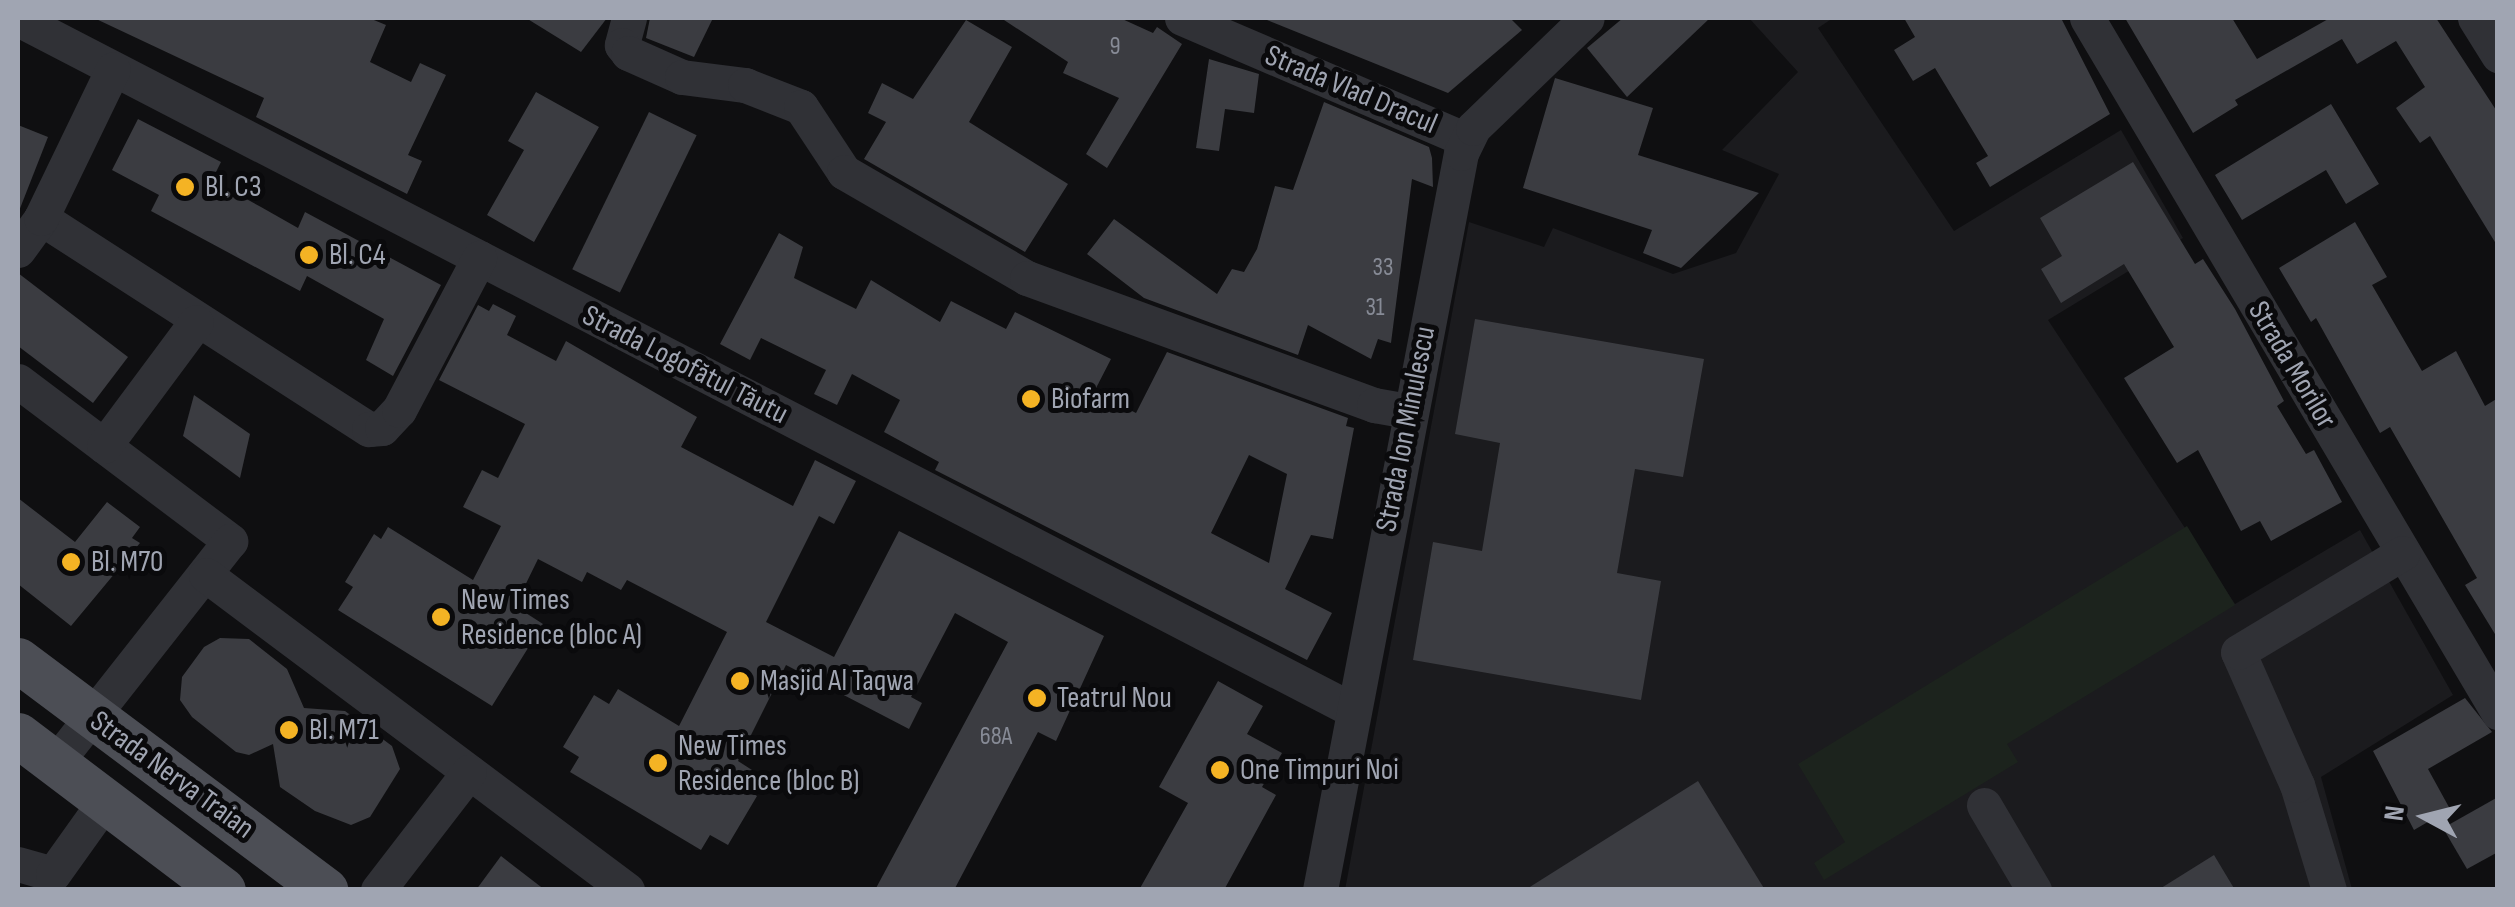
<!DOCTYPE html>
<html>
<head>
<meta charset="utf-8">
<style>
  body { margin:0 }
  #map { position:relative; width:2515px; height:907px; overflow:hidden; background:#0f0f11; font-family:"Sofia Sans Condensed",sans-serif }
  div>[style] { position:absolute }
  .built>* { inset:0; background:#1b1b1e }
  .green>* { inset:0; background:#1c231d }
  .building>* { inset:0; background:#3b3c41; transform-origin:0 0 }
  .minor>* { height:35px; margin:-17.5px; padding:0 17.5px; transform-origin:17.5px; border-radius:17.5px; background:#303136 }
  .major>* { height:45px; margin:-22.5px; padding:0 22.5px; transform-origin:22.5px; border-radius:22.5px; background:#4c4e55 }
  .dots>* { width:28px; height:28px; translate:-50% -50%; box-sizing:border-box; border:5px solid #0a0a0c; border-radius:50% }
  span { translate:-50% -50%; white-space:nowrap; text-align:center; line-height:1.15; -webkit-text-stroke:10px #0a0a0c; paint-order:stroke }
  .number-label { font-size:25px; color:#878b96 }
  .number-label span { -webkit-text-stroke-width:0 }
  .street-label { font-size:30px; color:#a0a5b2 }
  .poi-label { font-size:30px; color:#a0a5b2 }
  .left { translate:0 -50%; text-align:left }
  .frame { position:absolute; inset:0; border:20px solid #a0a5b2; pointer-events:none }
  .north { position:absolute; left:2375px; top:767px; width:100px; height:100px; -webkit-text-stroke:8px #0a0a0c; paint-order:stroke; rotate:277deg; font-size:28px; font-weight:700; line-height:40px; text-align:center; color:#a0a5b2 }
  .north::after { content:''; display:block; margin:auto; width:35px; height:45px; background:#a0a5b2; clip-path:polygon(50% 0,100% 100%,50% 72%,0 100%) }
</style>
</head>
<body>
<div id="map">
  <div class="built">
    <div style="clip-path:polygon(1749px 18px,1833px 18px,1818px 28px,1954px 231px,2121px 130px,2183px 238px,2048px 320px,2235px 604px,2360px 530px,2453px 695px,2321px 777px,2352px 889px,1345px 890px,1469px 222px,1544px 247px,1553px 228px,1673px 274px,1736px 253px,1779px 174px,1722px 150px,1798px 72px)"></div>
  </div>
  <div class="green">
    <div style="clip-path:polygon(2187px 526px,2235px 605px,2007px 744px,2018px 762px,1824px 880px,1814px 863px,1845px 842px,1798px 764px)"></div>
  </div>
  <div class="building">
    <div style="clip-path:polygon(94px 18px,369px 18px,386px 25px,370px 62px,411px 82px,420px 63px,446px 75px,408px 155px,422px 161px,407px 194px,256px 117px,264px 98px)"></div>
    <div style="clip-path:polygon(526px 18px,607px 18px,581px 52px)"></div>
    <div style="clip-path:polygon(650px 18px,713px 18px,694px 57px,646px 38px)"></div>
    <div style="clip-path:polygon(1001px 18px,1120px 18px,1153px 33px,1157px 27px,1182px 44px,1107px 168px,1086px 154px,1119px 98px,1063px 73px,1068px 62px)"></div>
    <div style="clip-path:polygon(1262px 18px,1510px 18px,1522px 30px,1448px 93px)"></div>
    <div style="clip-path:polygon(1623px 18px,1710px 18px,1627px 97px,1587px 48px)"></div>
    <div style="clip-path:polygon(1904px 18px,2061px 18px,2110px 114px,1990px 187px,1976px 163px,1988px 156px,1935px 68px,1913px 81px,1894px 50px,1915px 37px)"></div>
    <div style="clip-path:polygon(2125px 18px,2232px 18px,2257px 59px,2330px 18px,2436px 18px,2498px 113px,2498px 247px,2430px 136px,2420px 143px,2396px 108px,2425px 87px,2396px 41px,2357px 64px,2342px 39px,2235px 100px,2238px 105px,2193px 133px)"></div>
    <div style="clip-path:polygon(966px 20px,1012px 47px,969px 122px,1068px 184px,1025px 252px,864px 159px,886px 122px,868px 113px,882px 83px,913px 99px)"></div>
    <div style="clip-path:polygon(1209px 59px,1259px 74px,1254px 113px,1225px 109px,1219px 151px,1196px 148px)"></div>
    <div style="clip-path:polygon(1555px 78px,1653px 108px,1638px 155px,1759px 193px,1681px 268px,1643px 253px,1652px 230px,1523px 188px)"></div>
    <div style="clip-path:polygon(536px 92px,599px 127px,534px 242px,487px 215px,524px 150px,508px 141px)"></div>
    <div style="clip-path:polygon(1324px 102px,1429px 147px,1432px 158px,1433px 187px,1412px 179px,1391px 343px,1378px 339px,1371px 359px,1308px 325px,1298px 355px,1144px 298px,1087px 254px,1114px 219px,1217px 294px,1232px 269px,1244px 272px,1257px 249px,1275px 186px,1293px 190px)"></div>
    <div style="clip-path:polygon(2331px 104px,2379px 184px,2346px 204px,2326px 170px,2242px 220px,2215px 175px)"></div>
    <div style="left:649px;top:112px;width:53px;height:175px;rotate:26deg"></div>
    <div style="clip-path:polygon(138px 119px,221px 162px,212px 180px,261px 207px,298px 228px,305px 212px,441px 285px,393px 376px,366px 360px,384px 319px,307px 276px,300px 291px,151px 211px,159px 195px,112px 170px)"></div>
    <div style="clip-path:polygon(18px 125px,48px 137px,19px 211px,18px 211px)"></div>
    <div style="clip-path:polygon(2133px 162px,2195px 264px,2203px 259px,2235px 309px,2284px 401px,2277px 406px,2306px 454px,2314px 450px,2342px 502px,2271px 541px,2260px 521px,2241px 531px,2198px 450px,2177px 463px,2124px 378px,2174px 347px,2124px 264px,2061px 303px,2041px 269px,2062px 256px,2040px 218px)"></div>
    <div style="clip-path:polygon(2355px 222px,2387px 277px,2372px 285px,2422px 371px,2456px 351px,2485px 406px,2498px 398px,2498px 639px,2465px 585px,2477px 578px,2390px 427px,2380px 433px,2316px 318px,2311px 322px,2279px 268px)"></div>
    <div style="clip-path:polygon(evenodd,779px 233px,803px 247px,794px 278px,856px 309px,871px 280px,940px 322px,951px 301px,1006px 329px,1015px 312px,1111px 359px,1094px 392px,1136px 413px,1167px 352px,1348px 418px,1346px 426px,1354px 428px,1333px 539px,1311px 535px,1285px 589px,1332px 613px,1307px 660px,935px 470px,939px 462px,884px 432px,900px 400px,852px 374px,837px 405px,814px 394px,826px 370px,761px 338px,750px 360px,720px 344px,779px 233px,1249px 455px,1287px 474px,1269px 563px,1211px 533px,1249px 455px)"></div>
    <div style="clip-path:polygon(18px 273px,128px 357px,93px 403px,18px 346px)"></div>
    <div style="clip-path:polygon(493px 304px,516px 316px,507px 335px,556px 361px,566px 341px,697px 417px,681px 447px,793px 506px,815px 460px,856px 481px,834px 524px,819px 516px,766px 622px,834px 657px,899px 531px,1104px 636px,1056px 741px,1038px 732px,954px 890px,875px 890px,1008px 642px,955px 613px,911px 697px,922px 703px,909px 729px,786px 665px,738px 761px,752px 770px,743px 787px,757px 796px,728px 845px,710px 835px,701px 850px,570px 772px,579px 757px,563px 747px,594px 695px,609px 704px,618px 689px,679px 726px,727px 632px,627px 580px,621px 590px,587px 572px,582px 582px,538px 559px,515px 606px,543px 624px,492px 706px,338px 610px,353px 587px,345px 582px,374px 534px,381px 539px,388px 527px,473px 580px,501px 526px,463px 507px,482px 470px,498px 478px,525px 424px,439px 380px,478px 305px,489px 311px)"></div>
    <div style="clip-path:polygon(1475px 319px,1704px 359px,1683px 477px,1635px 469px,1617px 573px,1661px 581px,1641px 700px,1413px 660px,1433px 542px,1482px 551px,1500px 443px,1455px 434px)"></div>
    <div style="clip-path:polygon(194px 395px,250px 434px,240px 478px,183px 436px)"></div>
    <div style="clip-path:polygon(18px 498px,75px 542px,107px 502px,140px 527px,132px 538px,140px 543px,71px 626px,18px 584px)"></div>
    <div style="clip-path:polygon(220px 638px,249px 639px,287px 669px,304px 708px,345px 711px,392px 746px,400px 769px,370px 817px,351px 825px,315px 811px,280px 787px,273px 744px,249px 755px,236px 752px,192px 717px,180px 700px,182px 677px,204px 647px)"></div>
    <div style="clip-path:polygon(1218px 681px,1263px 706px,1247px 734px,1282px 753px,1262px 787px,1276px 795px,1224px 890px,1139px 890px,1188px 803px,1159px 787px)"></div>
    <div style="clip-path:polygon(2465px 698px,2492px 732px,2428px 769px,2450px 809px,2414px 830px,2373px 751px)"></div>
    <div style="clip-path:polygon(1698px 781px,1765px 890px,1525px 890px)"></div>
    <div style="clip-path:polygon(2498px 797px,2498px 852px,2467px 869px,2443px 828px)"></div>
    <div style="clip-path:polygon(2214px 855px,2235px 890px,2158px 890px)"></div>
    <div style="clip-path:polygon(501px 856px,545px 890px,476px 890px)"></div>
  </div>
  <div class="minor">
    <div style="left:629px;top:18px;width:28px;rotate:105deg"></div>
    <div style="left:622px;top:45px;width:10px;rotate:53deg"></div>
    <div style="left:628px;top:53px;width:59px;rotate:24deg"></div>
    <div style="left:682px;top:77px;width:64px;rotate:7.2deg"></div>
    <div style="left:745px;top:85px;width:60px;rotate:21.4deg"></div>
    <div style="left:801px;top:107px;width:78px;rotate:56.5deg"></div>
    <div style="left:844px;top:172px;width:211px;rotate:30.1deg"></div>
    <div style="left:1027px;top:278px;width:370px;rotate:20.1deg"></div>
    <div style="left:1374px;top:405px;width:36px;rotate:10deg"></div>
    <div style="left:1182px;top:18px;width:309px;rotate:23.2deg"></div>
    <div style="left:2087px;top:18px;width:807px;rotate:59.37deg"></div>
    <div style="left:2475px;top:18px;width:44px;rotate:58.1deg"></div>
    <div style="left:18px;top:19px;width:1503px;rotate:27.37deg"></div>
    <div style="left:41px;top:218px;width:390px;rotate:32.8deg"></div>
    <div style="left:369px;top:429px;width:13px;rotate:-4deg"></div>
    <div style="left:382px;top:428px;width:25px;rotate:-47deg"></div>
    <div style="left:399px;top:410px;width:172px;rotate:-62.2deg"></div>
    <div style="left:18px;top:250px;width:39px;rotate:-54deg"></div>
    <div style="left:41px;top:218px;width:165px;rotate:-64.2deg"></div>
    <div style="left:18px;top:381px;width:266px;rotate:37deg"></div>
    <div style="left:230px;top:541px;width:283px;rotate:128.2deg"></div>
    <div style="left:104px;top:446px;width:154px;rotate:-53.4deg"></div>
    <div style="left:206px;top:575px;width:526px;rotate:36.8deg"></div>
    <div style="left:1984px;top:805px;width:99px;rotate:59.5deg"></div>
    <div style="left:18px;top:864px;width:36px;rotate:16deg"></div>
    <div style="left:53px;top:874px;width:90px;rotate:-54.5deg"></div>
    <div style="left:378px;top:890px;width:149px;rotate:-52.4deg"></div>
    <div style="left:1320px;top:890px;width:750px;rotate:-79.17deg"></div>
    <div style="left:1461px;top:153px;width:28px;rotate:-64deg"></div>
    <div style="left:1473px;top:128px;width:158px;rotate:-44deg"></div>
    <div style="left:2329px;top:890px;width:110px;rotate:-106.9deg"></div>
    <div style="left:2297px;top:785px;width:145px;rotate:-113.9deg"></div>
    <div style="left:2238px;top:652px;width:192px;rotate:-31deg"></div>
  </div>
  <div class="major">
    <div style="left:18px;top:660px;width:384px;rotate:36.8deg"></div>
    <div style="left:18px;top:735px;width:257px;rotate:37.1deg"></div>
  </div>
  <div class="dots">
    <div style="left:185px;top:187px;background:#f4b324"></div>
    <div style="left:309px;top:255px;background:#f4b324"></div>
    <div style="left:1031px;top:399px;background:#f4b324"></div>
    <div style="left:71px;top:562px;background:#f4b324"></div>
    <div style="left:441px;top:617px;background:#f4b324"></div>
    <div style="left:740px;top:681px;background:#f4b324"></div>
    <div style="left:1037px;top:698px;background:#f4b324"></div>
    <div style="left:289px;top:730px;background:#f4b324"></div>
    <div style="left:658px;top:763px;background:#f4b324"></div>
    <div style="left:1220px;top:770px;background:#f4b324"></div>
  </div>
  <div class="number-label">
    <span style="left:1115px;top:47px">9</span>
    <span style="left:1383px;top:268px">33</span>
    <span style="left:1375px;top:308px">31</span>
    <span style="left:996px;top:737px">68A</span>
  </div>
  <div class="street-label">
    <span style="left:1351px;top:90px;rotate:23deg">Strada Vlad Dracul</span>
    <span style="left:685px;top:365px;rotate:27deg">Strada Logofătul Tăutu</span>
    <span style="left:2292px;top:365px;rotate:59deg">Strada Morilor</span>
    <span style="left:1406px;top:429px;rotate:-79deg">Strada Ion Minulescu</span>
    <span style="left:172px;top:775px;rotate:36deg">Strada Nerva Traian</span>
  </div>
  <div class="poi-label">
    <span class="left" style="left:205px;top:187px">Bl. C3</span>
    <span class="left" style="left:329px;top:255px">Bl. C4</span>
    <span class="left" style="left:1051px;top:399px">Biofarm</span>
    <span class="left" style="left:91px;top:562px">Bl. M70</span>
    <span class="left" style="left:461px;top:617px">New Times<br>Residence (bloc A)</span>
    <span class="left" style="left:760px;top:681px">Masjid Al Taqwa</span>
    <span class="left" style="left:1057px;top:698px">Teatrul Nou</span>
    <span class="left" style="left:309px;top:730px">Bl. M71</span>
    <span class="left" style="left:678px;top:763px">New Times<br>Residence (bloc B)</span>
    <span class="left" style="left:1240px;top:770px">One Timpuri Noi</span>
  </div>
  <div class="frame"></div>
  <div class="north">N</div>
</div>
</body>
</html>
